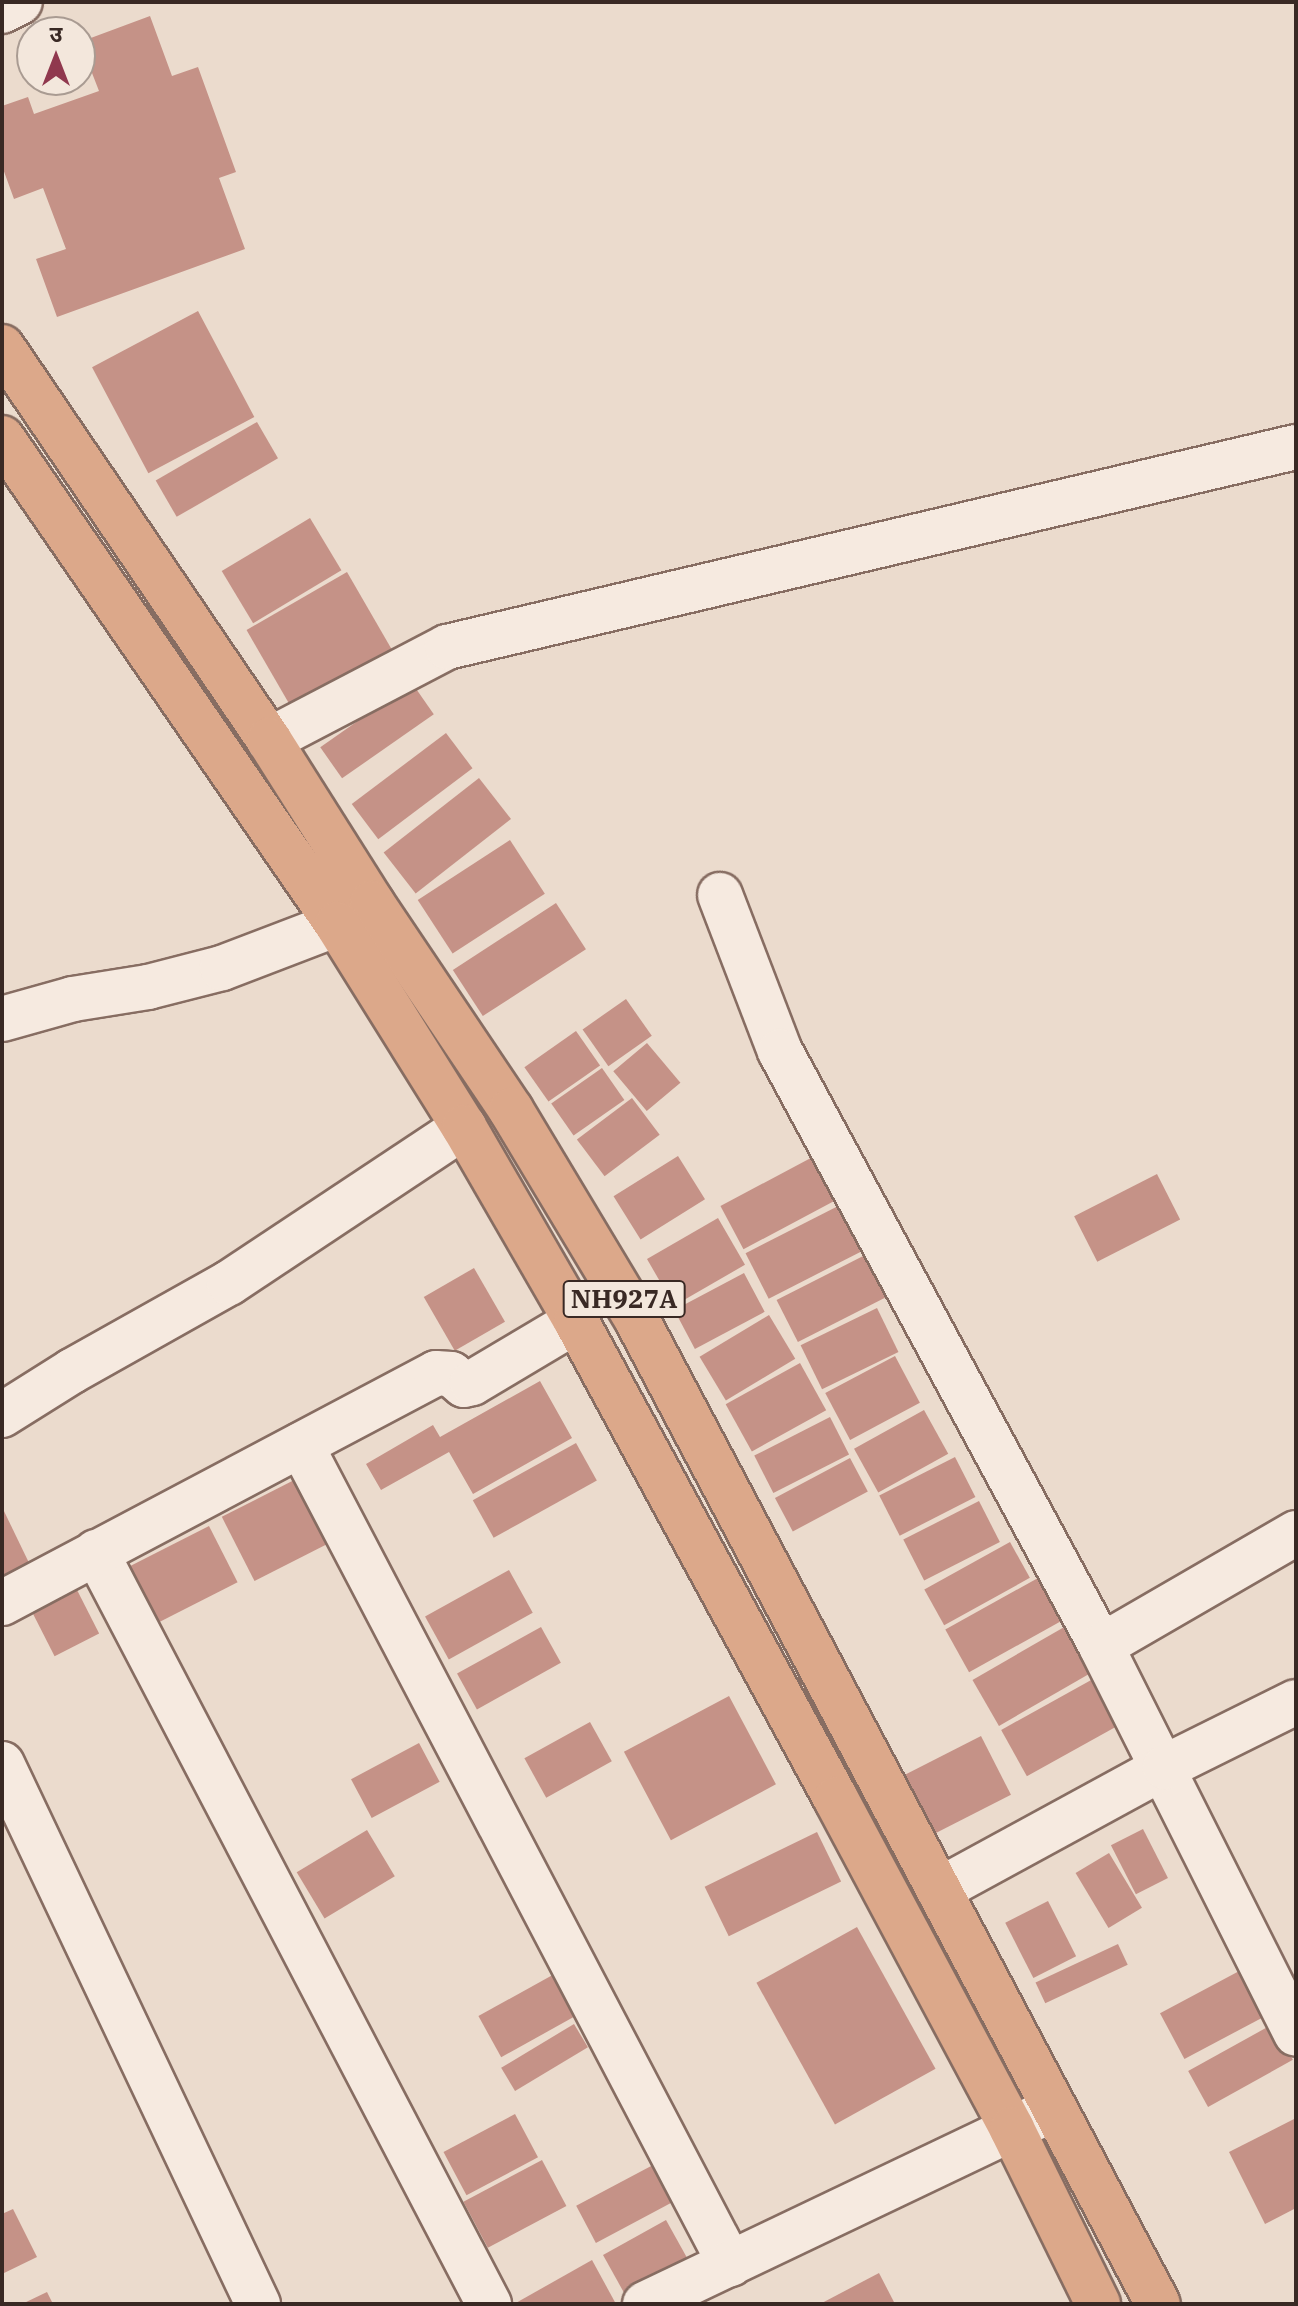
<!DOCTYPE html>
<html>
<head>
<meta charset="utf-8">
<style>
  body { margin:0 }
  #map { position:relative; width:1298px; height:2306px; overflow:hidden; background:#ebdbcd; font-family:"IBM Plex Serif","Noto Sans Devanagari",serif }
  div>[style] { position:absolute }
  .building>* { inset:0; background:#c59287; transform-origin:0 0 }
  .roads { filter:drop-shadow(2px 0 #876d62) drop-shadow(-2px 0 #876d62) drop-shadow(0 2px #876d62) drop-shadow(0 -2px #876d62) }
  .minor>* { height:44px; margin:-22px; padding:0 22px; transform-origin:22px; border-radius:22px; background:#f6eae0 }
  .tertiary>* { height:44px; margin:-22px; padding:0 22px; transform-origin:22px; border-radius:22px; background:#f6eae0 }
  .trunk>* { height:44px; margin:-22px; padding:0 22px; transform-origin:22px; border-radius:22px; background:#dca88a }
  span { translate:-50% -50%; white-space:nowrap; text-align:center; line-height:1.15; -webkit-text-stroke:8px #f3e7dc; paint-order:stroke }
  .shield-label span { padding:2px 6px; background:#f3e7dc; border:2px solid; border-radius:6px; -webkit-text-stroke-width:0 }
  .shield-label { font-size:26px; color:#392924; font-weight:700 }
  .frame { position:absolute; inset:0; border:4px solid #392924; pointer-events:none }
  .north { position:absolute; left:16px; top:16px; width:80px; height:80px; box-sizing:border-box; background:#f3e7dc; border:2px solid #a99b92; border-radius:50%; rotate:0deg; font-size:22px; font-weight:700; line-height:32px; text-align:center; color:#392924 }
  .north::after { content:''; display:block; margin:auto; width:28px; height:36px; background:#90384e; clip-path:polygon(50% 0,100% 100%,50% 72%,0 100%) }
</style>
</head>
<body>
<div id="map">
  <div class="building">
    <div style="clip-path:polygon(150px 16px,172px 76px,198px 67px,236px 172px,219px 178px,245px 249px,57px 317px,36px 259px,66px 249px,43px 188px,14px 199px,2px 166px,2px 106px,28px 97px,34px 114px,99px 91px,80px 42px)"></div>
    <div style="left:198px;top:311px;width:120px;height:120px;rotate:62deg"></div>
    <div style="left:257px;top:422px;width:42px;height:117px;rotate:60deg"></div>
    <div style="left:310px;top:518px;width:61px;height:103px;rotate:59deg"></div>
    <div style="left:347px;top:572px;width:89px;height:116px;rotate:60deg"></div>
    <div style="left:412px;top:683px;width:38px;height:112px;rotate:55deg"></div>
    <div style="left:446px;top:733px;width:44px;height:118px;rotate:53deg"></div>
    <div style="left:479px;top:778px;width:52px;height:121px;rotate:52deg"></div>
    <div style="left:510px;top:840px;width:64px;height:110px;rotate:57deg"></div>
    <div style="left:556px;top:903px;width:55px;height:123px;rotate:57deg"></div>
    <div style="left:626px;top:999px;width:45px;height:53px;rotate:55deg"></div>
    <div style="left:576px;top:1031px;width:42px;height:63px;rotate:55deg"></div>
    <div style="left:647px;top:1043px;width:52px;height:44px;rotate:50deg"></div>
    <div style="left:602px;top:1068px;width:39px;height:62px;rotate:55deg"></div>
    <div style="left:632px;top:1098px;width:46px;height:69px;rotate:53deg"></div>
    <div style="left:822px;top:1152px;width:49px;height:115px;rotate:62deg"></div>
    <div style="left:678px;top:1156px;width:51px;height:76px;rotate:58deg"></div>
    <div style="left:1157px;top:1174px;width:51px;height:93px;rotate:63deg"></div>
    <div style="left:848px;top:1201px;width:51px;height:115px;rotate:63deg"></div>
    <div style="left:718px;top:1218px;width:54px;height:82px;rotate:60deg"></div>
    <div style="left:871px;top:1252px;width:47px;height:106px;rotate:63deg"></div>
    <div style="left:474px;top:1268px;width:62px;height:58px;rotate:60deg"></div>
    <div style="left:744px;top:1273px;width:44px;height:79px;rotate:62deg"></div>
    <div style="left:877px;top:1308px;width:49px;height:85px;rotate:64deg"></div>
    <div style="left:769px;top:1315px;width:51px;height:81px;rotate:59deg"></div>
    <div style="left:895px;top:1356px;width:53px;height:79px;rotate:62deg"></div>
    <div style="left:800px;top:1363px;width:54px;height:85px;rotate:61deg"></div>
    <div style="clip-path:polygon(540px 1381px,572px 1438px,473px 1494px,449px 1452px,381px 1490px,366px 1464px,433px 1425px,440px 1437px)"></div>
    <div style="left:924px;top:1410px;width:50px;height:80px;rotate:61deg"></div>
    <div style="left:830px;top:1417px;width:42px;height:85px;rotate:63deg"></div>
    <div style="left:576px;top:1443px;width:43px;height:118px;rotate:61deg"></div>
    <div style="left:955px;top:1457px;width:45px;height:85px;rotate:63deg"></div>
    <div style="left:850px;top:1458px;width:38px;height:85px;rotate:62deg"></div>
    <div style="left:302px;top:1476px;width:72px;height:90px;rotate:63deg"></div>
    <div style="left:979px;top:1501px;width:46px;height:85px;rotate:63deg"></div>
    <div style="clip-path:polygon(2px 1507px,31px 1567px,2px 1580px)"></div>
    <div style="left:209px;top:1526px;width:63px;height:90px;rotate:63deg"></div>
    <div style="left:1010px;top:1542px;width:41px;height:98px;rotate:61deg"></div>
    <div style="left:509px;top:1570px;width:49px;height:96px;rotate:61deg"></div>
    <div style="left:1038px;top:1578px;width:49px;height:106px;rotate:61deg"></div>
    <div style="left:76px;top:1588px;width:51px;height:50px;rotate:63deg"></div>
    <div style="left:1066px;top:1626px;width:53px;height:108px;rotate:60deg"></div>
    <div style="left:541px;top:1627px;width:41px;height:96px;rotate:61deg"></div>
    <div style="left:1093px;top:1679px;width:53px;height:105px;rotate:61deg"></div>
    <div style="left:729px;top:1696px;width:100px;height:119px;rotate:62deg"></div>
    <div style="left:590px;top:1722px;width:45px;height:75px;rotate:61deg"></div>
    <div style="left:981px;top:1736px;width:66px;height:87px;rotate:63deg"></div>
    <div style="left:419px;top:1743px;width:44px;height:77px;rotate:62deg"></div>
    <div style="left:1143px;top:1829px;width:55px;height:36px;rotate:63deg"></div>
    <div style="left:367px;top:1830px;width:54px;height:82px;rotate:59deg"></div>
    <div style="left:817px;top:1832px;width:55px;height:125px;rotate:64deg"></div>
    <div style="left:1109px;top:1853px;width:64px;height:39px;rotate:59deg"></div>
    <div style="left:1048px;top:1901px;width:62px;height:48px;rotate:63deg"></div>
    <div style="left:857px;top:1927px;width:162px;height:115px;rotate:61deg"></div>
    <div style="left:1118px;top:1944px;width:23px;height:91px;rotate:65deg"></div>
    <div style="left:1243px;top:1969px;width:52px;height:94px;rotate:62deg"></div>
    <div style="left:558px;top:1972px;width:47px;height:91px;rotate:61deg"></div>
    <div style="left:574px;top:2024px;width:27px;height:85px;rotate:59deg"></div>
    <div style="left:1273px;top:2024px;width:41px;height:97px;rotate:61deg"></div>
    <div style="left:515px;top:2114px;width:49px;height:81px;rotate:62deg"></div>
    <div style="clip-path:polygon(1296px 2118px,1296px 2208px,1265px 2224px,1229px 2152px)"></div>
    <div style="left:542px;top:2160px;width:52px;height:89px;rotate:62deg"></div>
    <div style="left:653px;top:2165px;width:42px;height:87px;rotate:62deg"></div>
    <div style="clip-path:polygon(13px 2209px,37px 2257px,2px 2274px,2px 2214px)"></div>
    <div style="left:666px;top:2220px;width:47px;height:72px;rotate:61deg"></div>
    <div style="clip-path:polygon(592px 2260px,616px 2304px,514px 2304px)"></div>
    <div style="clip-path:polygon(879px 2273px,895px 2304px,820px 2304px)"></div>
    <div style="clip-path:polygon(47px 2292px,53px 2304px,22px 2304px)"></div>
  </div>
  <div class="roads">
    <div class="minor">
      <div style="left:2px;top:11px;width:20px;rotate:-27deg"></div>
      <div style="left:269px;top:740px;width:201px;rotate:-27.6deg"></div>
      <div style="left:447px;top:647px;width:872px;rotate:-13.26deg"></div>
      <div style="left:720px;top:895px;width:167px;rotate:69deg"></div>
      <div style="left:780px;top:1051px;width:676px;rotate:61.65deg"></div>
      <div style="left:1101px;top:1646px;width:434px;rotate:63.3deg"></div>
      <div style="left:2px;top:1019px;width:74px;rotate:-15.7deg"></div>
      <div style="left:73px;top:999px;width:76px;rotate:-9.1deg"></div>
      <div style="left:148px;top:987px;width:76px;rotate:-14.4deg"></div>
      <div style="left:222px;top:968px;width:123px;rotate:-20.9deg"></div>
      <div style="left:2px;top:1415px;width:83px;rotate:-32.2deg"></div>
      <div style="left:72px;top:1371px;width:180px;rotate:-29.3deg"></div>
      <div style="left:229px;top:1283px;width:282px;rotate:-33.6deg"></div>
      <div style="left:301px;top:1445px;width:925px;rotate:62.35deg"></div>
      <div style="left:96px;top:1552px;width:849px;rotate:62.41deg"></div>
      <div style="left:2px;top:1603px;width:491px;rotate:-27.9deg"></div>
      <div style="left:436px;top:1373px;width:15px;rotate:4deg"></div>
      <div style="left:451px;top:1374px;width:17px;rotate:40deg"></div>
      <div style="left:464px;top:1385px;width:8px;rotate:-14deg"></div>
      <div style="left:472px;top:1383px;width:121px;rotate:-30.8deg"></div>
      <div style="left:1101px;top:1646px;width:225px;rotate:-30.1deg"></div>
      <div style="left:2px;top:1764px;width:598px;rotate:64.64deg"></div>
    </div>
    <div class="tertiary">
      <div style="left:939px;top:1890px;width:257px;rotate:-28.6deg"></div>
      <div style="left:1165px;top:1767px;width:146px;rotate:-26.4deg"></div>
      <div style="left:645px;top:2304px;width:445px;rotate:-25.5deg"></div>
    </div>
    <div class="trunk">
      <div style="left:2px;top:347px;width:475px;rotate:55.8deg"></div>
      <div style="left:269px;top:740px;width:193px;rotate:57.7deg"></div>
      <div style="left:372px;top:903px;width:249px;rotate:56.1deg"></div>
      <div style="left:511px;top:1110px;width:245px;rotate:59deg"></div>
      <div style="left:637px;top:1320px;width:1113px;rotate:62.1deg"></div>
      <div style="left:2px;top:438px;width:590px;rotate:55.42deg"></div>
      <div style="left:337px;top:924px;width:239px;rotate:58deg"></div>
      <div style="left:464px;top:1127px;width:224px;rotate:60deg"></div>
      <div style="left:576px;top:1321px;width:544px;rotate:61.46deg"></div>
      <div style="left:836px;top:1799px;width:374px;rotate:61.9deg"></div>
      <div style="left:1012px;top:2129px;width:195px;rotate:63.8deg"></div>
    </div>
  </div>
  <div class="shield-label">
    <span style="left:624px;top:1299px">NH927A</span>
  </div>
  <div class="frame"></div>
  <div class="north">उ</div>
</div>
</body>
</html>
